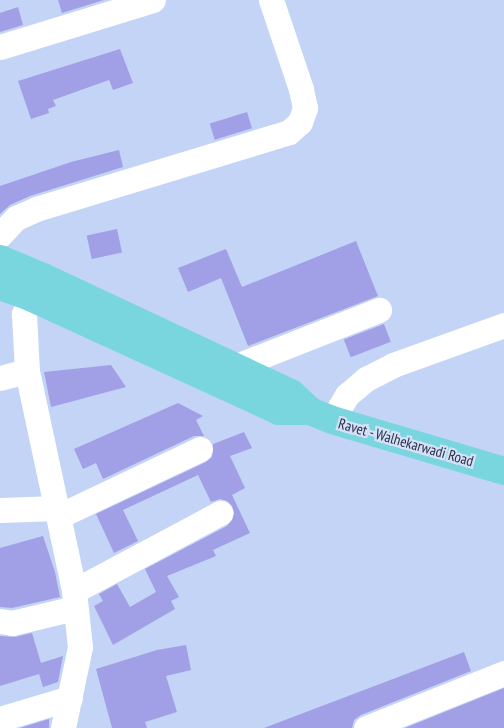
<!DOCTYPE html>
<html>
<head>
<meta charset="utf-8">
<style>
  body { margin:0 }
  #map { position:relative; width:504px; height:728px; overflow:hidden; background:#c4d4f6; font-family:"PT Sans Narrow",sans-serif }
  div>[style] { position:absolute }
  .building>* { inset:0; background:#a19fe6; transform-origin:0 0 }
  .minor>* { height:25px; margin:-12.5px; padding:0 12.5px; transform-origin:12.5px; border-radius:12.5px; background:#fff }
  .major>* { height:28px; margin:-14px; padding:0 14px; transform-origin:14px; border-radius:14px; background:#79d6de }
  span { translate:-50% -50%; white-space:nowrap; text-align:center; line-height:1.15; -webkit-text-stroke:4.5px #d6e1f8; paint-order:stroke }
  .street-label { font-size:15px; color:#283248 }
</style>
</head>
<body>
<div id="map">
  <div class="building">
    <div style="clip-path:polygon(58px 0,104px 0,62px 13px)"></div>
    <div style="clip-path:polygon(18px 7px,23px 25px,0 32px,0 13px)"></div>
    <div style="clip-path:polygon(120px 49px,133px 83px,113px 90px,109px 80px,53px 100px,56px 106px,48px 109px,49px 113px,31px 119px,18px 81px)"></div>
    <div style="left:247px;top:112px;width:17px;height:39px;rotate:73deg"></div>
    <div style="clip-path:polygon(119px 150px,123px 167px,30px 196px,10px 205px,0 214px,0 186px,71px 162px)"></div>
    <div style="left:117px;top:229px;width:24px;height:31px;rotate:78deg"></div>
    <div style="clip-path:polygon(356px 241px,378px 296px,248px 346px,221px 278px,188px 292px,178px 268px,226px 249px,242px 287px)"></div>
    <div style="left:384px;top:324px;width:19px;height:43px;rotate:69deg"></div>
    <div style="clip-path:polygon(111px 365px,126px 387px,51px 407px,44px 372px)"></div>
    <div style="clip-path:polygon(178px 403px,203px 416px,196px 420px,204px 436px,194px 436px,103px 479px,96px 463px,83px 469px,74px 449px)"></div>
    <div style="clip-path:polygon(244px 432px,252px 448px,230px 456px,245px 488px,232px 495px,250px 533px,213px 550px,216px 556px,167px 576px,179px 597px,171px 601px,175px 609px,113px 645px,94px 606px,103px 601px,99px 594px,117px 584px,130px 607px,156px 592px,145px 569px,227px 526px,232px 520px,234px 513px,232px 506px,227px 501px,220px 499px,211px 502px,198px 475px,123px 510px,138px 541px,114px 553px,96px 514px,206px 462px,212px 457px,213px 444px)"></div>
    <div style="clip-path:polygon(43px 536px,55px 572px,60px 597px,12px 608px,0 607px,0 548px)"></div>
    <div style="clip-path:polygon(32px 633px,41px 663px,63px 656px,58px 682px,43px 687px,39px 674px,0 686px,0 636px,15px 637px)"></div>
    <div style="clip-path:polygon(186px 645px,191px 670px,166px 676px,177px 712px,145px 722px,147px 728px,112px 728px,96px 669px,157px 650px)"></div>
    <div style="clip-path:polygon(464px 652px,471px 671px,361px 715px,354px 720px,352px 728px,264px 728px)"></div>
    <div style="clip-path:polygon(504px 688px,504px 728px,405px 728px)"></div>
    <div style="clip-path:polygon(49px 719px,49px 728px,20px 728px)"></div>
  </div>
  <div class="minor">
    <div style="left:0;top:47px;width:160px;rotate:-17.1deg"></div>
    <div style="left:0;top:235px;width:23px;rotate:-47deg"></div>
    <div style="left:16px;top:218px;width:22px;rotate:-24deg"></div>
    <div style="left:36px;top:209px;width:264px;rotate:-16.9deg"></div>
    <div style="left:289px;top:132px;width:15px;rotate:-42deg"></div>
    <div style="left:300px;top:122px;width:15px;rotate:-70deg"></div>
    <div style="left:305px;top:108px;width:19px;rotate:-102deg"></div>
    <div style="left:301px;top:89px;width:94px;rotate:-108.6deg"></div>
    <div style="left:41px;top:280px;width:38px;rotate:117deg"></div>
    <div style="left:24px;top:314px;width:57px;rotate:87deg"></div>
    <div style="left:27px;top:371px;width:225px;rotate:77.9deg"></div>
    <div style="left:74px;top:591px;width:56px;rotate:83.9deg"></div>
    <div style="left:80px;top:647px;width:83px;rotate:101.9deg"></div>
    <div style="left:234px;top:367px;width:156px;rotate:-21.5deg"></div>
    <div style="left:0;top:378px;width:28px;rotate:-15deg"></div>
    <div style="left:332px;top:420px;width:29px;rotate:-59deg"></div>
    <div style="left:347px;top:395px;width:25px;rotate:-40deg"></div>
    <div style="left:366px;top:379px;width:30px;rotate:-27deg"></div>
    <div style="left:393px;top:365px;width:118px;rotate:-19.8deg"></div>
    <div style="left:0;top:510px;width:57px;rotate:-2deg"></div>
    <div style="left:59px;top:516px;width:156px;rotate:-25.4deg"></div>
    <div style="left:74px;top:591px;width:166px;rotate:-28.1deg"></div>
    <div style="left:0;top:621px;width:12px;rotate:9deg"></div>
    <div style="left:12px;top:623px;width:65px;rotate:-13.4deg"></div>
    <div style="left:0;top:719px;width:73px;rotate:-16.7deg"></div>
    <div style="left:366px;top:728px;width:149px;rotate:-21.7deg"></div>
  </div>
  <div class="major">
    <div style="left:0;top:259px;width:47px;rotate:22.7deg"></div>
    <div style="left:43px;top:277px;width:274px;rotate:25.1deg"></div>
    <div style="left:291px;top:393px;width:26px;rotate:43deg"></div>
    <div style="left:310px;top:411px;width:24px;rotate:22deg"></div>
    <div style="left:332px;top:420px;width:179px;rotate:16.5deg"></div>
    <div style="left:0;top:286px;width:32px;rotate:20deg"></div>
    <div style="left:30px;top:297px;width:274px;rotate:24.6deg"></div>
    <div style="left:279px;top:411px;width:31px"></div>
  </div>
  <div class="street-label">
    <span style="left:406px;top:442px;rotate:16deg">Ravet - Walhekarwadi Road</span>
  </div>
</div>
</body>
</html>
